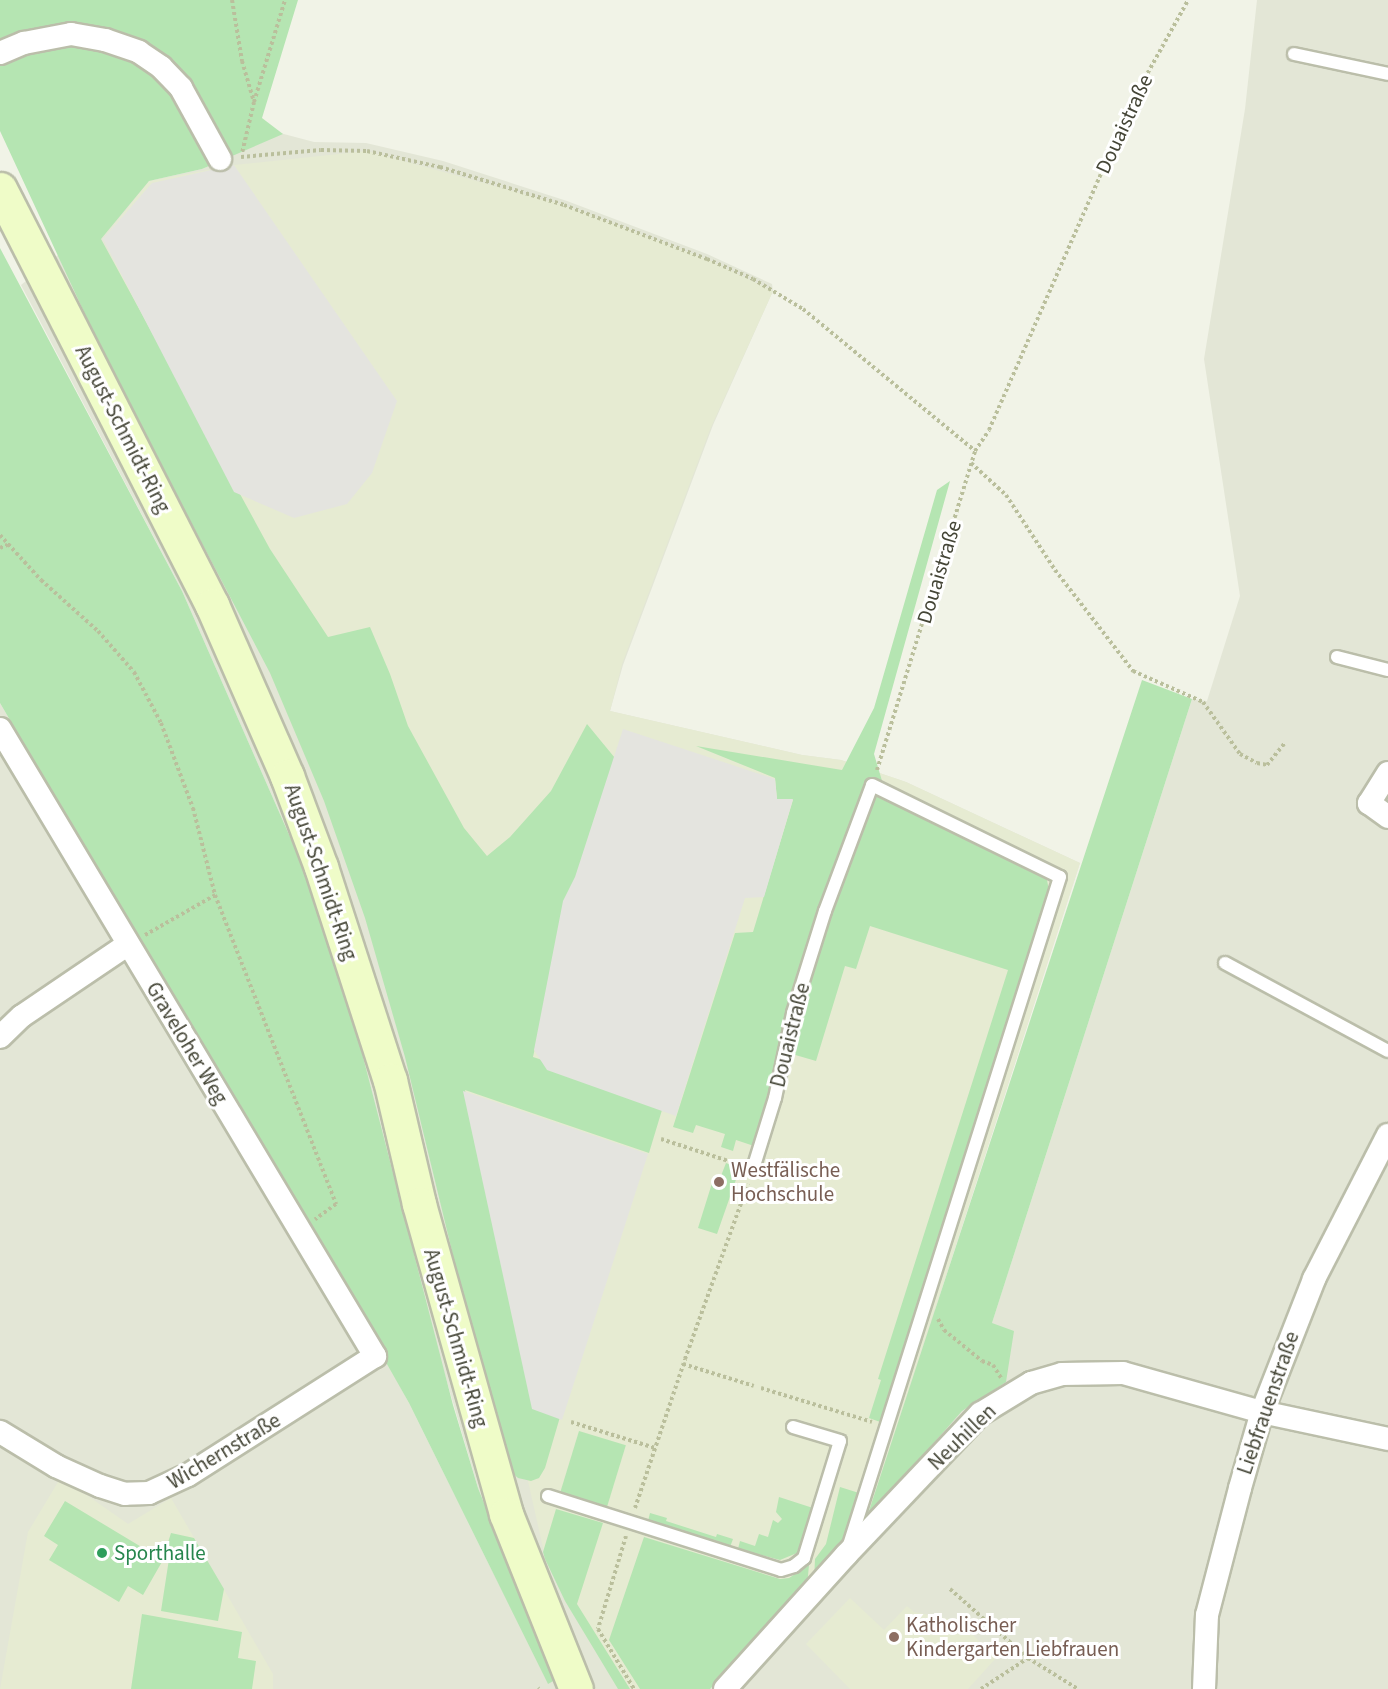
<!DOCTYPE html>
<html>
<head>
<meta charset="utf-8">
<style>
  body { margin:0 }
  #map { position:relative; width:1388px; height:1689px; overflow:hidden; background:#f1f3e7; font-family:"Source Sans 3",sans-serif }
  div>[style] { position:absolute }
  .residential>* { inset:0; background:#e3e6d6 }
  .education>* { inset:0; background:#e6ebd2 }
  .green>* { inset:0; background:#b5e5b2; transform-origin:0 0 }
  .parking>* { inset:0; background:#e4e4df }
  .path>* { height:4px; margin-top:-2px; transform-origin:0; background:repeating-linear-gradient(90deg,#babf9c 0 3px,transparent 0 6px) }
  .roads { filter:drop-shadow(2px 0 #bbbeaa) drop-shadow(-2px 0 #bbbeaa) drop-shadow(0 2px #bbbeaa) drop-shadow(0 -2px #bbbeaa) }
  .service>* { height:12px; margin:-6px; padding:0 6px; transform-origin:6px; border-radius:6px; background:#fff }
  .minor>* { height:22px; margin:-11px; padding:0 11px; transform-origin:11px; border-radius:11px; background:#fff }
  .secondary>* { height:33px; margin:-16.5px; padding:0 16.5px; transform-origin:16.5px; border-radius:16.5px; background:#effcc8 }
  .dots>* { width:16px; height:16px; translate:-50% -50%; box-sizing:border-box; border:3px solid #fff; border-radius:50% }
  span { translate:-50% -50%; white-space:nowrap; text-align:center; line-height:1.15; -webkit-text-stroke:6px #fff; paint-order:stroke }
  .street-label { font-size:21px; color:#444536 }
  .education-label { font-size:21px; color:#785e54 }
  .left { translate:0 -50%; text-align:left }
  .leisure-label { font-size:21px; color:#27864d }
</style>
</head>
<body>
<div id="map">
  <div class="residential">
    <div style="clip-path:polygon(1257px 0,1388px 0,1388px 1689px,0 1689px,0 703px,165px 985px,336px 1269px,409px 1403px,548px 1683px,555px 1680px,478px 1488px,430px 1324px,347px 995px,305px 871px,182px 591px,21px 285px,149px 181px,202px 169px,280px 133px,314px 142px,366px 143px,443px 161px,567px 201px,707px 254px,772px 284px,773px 291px,713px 425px,623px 665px,610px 711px,802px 755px,841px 760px,906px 782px,1080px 863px,935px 1310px,990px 1329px,1192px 699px,1207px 701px,1240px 596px,1204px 359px,1245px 109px)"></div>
  </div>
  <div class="education">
    <div style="clip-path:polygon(367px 151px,564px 205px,707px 259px,773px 291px,711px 427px,622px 664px,610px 711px,802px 755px,841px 760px,906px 782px,1080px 863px,866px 1520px,708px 1689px,624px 1689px,546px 1561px,427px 1033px,306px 659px,103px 239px,149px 181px,234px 165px)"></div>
    <div style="clip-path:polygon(61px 1477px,128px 1524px,171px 1498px,273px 1674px,273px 1689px,0 1689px,28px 1532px)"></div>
    <div style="clip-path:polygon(850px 1598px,884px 1630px,907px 1606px,914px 1612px,959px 1621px,996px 1658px,968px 1689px,850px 1689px,806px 1644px)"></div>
  </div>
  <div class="green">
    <div style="clip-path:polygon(0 0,298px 0,262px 118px,283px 134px,202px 169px,149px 181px,101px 239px,270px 549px,328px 637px,370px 627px,390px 674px,408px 726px,464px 828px,487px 856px,510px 837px,551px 791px,587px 724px,624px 769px,566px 905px,533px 1057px,665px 1100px,649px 1153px,465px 1090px,533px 1404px,560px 1417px,545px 1468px,539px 1478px,531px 1481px,518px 1478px,509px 1470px,489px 1404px,405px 1057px,365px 918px,324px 801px,270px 673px,110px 368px,0 131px)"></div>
    <div style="clip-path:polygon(0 248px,182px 591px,305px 871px,347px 995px,453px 1405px,478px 1488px,555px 1680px,548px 1684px,409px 1403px,293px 1198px,165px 985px,0 703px)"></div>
    <div style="clip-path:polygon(950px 481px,874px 754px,886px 794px,1041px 874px,1047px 880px,1050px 896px,883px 1423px,869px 1418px,881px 1380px,878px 1379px,1008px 970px,870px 926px,856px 969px,845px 966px,816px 1061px,792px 1054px,807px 997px,794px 993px,754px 1146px,736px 1140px,733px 1151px,721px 1147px,725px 1134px,696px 1125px,693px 1133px,673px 1127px,735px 933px,753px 932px,793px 800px,777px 799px,775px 778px,696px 746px,842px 770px,874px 708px,937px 490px)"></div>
    <div style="clip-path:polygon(1142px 680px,1192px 699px,992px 1323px,1014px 1331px,1006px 1382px,962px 1411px,866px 1520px)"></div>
    <div style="clip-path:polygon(726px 1163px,740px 1168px,717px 1234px,698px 1228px,713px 1180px,719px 1181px)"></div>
    <div style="left:579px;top:1431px;width:49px;height:64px;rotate:17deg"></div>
    <div style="clip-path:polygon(870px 1455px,846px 1539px,814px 1580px,815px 1559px,826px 1544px,840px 1487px,859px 1493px)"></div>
    <div style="clip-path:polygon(779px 1497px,813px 1508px,797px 1553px,780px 1560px,738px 1549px,740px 1541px,755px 1546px,759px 1534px,768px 1537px,773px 1520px,778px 1523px,782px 1519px,776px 1512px)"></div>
    <div style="clip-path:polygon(65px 1501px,163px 1560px,143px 1595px,128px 1586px,119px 1602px,49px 1560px,58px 1545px,44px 1536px)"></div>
    <div style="clip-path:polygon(556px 1509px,603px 1523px,577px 1604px,630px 1689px,618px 1689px,565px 1601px,545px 1559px,543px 1552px)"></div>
    <div style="clip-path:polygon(650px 1513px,667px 1518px,666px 1521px,716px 1537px,717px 1534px,733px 1539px,730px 1547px,648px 1521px)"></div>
    <div style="clip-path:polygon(171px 1533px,194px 1538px,224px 1589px,218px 1621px,161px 1611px,169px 1559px,163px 1558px)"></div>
    <div style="clip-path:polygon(644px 1537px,780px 1579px,789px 1578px,809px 1565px,807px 1586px,710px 1689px,640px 1689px,609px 1640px)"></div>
    <div style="clip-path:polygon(142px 1614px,242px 1632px,238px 1658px,256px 1661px,252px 1689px,131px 1689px)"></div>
  </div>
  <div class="parking">
    <div style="clip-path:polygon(234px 165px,397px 401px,372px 473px,347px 504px,294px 518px,234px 492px,103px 239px,152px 183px)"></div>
    <div style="clip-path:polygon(623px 729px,775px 779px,777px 799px,793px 799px,764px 897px,745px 898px,676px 1116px,547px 1070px,534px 1050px,563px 901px,575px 877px)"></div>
    <div style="clip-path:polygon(463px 1091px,648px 1154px,562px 1420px,532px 1409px)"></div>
  </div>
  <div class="path">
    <div style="left:232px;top:0;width:62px;rotate:80.7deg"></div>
    <div style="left:242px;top:61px;width:43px;rotate:73.7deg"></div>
    <div style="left:254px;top:102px;width:52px;rotate:103.2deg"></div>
    <div style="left:254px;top:102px;width:107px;rotate:-73.1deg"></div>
    <div style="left:241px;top:157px;width:80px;rotate:-5deg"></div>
    <div style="left:321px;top:150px;width:46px;rotate:1.2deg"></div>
    <div style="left:367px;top:151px;width:75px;rotate:12.4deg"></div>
    <div style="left:440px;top:167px;width:130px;rotate:17deg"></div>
    <div style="left:564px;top:205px;width:153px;rotate:20.7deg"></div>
    <div style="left:707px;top:259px;width:50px;rotate:23.5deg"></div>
    <div style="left:753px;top:279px;width:58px;rotate:31deg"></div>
    <div style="left:803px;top:309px;width:223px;rotate:39.5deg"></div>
    <div style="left:971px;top:463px;width:47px;rotate:42.4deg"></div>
    <div style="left:1006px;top:495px;width:90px;rotate:56.8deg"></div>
    <div style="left:1055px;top:570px;width:128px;rotate:52.3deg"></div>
    <div style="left:1133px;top:671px;width:77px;rotate:23.9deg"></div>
    <div style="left:1203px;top:702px;width:64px;rotate:54.6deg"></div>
    <div style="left:1240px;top:754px;width:19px;rotate:28deg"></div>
    <div style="left:1257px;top:763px;width:10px;rotate:11deg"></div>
    <div style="left:1267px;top:765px;width:28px;rotate:-51deg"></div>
    <div style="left:0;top:535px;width:61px;rotate:47.7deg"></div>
    <div style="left:41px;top:580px;width:76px;rotate:41.8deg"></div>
    <div style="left:98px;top:631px;width:55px;rotate:48.7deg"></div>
    <div style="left:134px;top:672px;width:58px;rotate:62.1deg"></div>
    <div style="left:161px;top:723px;width:91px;rotate:69.4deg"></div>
    <div style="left:193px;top:808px;width:90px;rotate:75.8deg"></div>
    <div style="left:215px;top:895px;width:332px;rotate:68.6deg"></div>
    <div style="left:336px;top:1204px;width:26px;rotate:144deg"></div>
    <div style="left:0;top:548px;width:8px;rotate:-23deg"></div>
    <div style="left:877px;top:770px;width:334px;rotate:-72.9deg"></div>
    <div style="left:975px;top:451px;width:25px;rotate:-56deg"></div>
    <div style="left:989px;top:430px;width:367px;rotate:-66.4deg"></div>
    <div style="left:1136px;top:94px;width:107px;rotate:-61deg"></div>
    <div style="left:145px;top:935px;width:81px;rotate:-29.7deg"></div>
    <div style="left:661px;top:1139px;width:81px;rotate:18deg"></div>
    <div style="left:938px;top:1319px;width:13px;rotate:61deg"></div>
    <div style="left:944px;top:1330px;width:49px;rotate:39.2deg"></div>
    <div style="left:982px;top:1361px;width:12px;rotate:20deg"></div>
    <div style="left:993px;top:1365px;width:15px;rotate:58deg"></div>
    <div style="left:683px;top:1364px;width:74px;rotate:17.2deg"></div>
    <div style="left:761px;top:1388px;width:116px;rotate:17deg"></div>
    <div style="left:571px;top:1422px;width:88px;rotate:17.2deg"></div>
    <div style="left:635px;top:1508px;width:157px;rotate:-71.4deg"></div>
    <div style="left:685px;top:1359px;width:186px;rotate:-70.2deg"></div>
    <div style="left:626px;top:1536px;width:97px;rotate:106.8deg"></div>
    <div style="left:598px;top:1629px;width:70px;rotate:59deg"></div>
    <div style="left:950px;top:1589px;width:104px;rotate:41.5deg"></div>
    <div style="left:538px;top:1688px;width:1px;rotate:45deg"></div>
    <div style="left:981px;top:1689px;width:56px;rotate:-33.4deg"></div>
    <div style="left:1028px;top:1658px;width:59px;rotate:31.8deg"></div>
  </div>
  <div class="roads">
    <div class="service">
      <div style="left:1294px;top:54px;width:96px;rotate:12deg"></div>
      <div style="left:1337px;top:657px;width:53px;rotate:14.3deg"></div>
      <div style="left:1225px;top:963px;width:185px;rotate:28.4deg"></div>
      <div style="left:753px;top:1169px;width:74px;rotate:-72.8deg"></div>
      <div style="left:775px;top:1098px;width:87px;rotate:-78deg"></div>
      <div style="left:793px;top:1013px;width:107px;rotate:-72.6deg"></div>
      <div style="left:825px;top:911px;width:134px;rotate:-69.5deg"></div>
      <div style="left:872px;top:785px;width:209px;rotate:26.1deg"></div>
      <div style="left:1060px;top:877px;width:701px;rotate:107.53deg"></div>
      <div style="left:548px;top:1496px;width:244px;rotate:17.6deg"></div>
      <div style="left:781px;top:1570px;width:14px;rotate:-17deg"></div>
      <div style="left:794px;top:1566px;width:13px;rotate:-39deg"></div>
      <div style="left:804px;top:1558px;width:122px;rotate:-72.9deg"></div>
      <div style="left:840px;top:1441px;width:49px;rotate:-163.4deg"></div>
    </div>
    <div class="minor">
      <div style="left:0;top:53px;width:26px;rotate:-23deg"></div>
      <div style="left:24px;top:43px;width:48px;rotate:-10.8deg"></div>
      <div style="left:71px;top:34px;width:35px;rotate:10deg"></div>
      <div style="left:105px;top:40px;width:36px;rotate:19deg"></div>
      <div style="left:139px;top:52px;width:27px;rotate:34deg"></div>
      <div style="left:161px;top:67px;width:29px;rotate:46deg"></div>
      <div style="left:181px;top:88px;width:81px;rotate:61.2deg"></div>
      <div style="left:0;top:729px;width:731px;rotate:59.12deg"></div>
      <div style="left:375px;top:1356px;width:222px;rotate:147.5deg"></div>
      <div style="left:188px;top:1475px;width:43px;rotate:155.2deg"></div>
      <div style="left:149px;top:1493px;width:24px;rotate:178deg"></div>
      <div style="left:125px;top:1494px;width:26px;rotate:-162deg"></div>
      <div style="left:100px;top:1486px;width:48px;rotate:-155.6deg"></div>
      <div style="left:56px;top:1466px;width:66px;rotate:-148.7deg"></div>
      <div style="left:1388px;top:773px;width:36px;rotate:122deg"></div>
      <div style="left:1369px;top:803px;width:24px;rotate:36deg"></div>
      <div style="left:0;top:1037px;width:30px;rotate:-44deg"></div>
      <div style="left:22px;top:1016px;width:127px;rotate:-34.1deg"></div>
      <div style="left:725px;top:1689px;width:181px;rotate:-47.9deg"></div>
      <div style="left:846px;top:1555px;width:195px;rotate:-46.5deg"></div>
      <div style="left:980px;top:1414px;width:60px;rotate:-31.3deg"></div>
      <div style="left:1031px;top:1383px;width:32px;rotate:-16deg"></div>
      <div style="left:1062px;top:1374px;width:61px;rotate:-0.9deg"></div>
      <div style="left:1123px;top:1373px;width:144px;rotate:15.7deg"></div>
      <div style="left:1262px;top:1412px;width:129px;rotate:12.1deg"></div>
      <div style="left:1204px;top:1689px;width:74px;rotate:-87.7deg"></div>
      <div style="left:1207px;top:1615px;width:131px;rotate:-75.4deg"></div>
      <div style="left:1240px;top:1488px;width:79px;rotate:-73.9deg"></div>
      <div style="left:1262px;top:1412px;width:143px;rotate:-68.6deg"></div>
      <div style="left:1314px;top:1279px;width:162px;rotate:-62.8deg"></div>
    </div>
    <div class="secondary">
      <div style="left:0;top:189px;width:467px;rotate:63deg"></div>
      <div style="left:212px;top:605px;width:187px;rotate:66.3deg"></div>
      <div style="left:287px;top:776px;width:97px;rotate:69.5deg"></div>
      <div style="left:321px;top:867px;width:224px;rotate:72.1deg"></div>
      <div style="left:390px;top:1080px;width:127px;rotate:76.8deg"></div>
      <div style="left:419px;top:1204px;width:322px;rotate:74.3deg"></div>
      <div style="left:506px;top:1514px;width:188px;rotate:68.2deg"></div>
    </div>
  </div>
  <div class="dots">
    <div style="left:719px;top:1182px;background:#8d6e63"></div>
    <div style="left:102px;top:1553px;background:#2e9e5b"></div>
    <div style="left:894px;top:1637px;background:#8d6e63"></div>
  </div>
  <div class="street-label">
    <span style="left:1124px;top:124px;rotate:-65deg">Douaistraße</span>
    <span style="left:123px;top:429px;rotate:63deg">August-Schmidt-Ring</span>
    <span style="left:939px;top:572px;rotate:-73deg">Douaistraße</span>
    <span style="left:321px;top:872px;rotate:71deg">August-Schmidt-Ring</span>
    <span style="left:790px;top:1035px;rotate:-76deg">Douaistraße</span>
    <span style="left:187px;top:1043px;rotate:59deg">Graveloher Weg</span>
    <span style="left:456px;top:1338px;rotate:74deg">August-Schmidt-Ring</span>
    <span style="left:1268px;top:1403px;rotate:-71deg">Liebfrauenstraße</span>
    <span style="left:962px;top:1437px;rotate:-44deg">Neuhillen</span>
    <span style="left:224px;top:1451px;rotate:-31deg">Wichernstraße</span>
  </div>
  <div class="education-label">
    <span class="left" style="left:731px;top:1182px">Westfälische<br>Hochschule</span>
    <span class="left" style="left:906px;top:1637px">Katholischer<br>Kindergarten Liebfrauen</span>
  </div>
  <div class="leisure-label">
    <span class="left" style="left:114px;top:1553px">Sporthalle</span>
  </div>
</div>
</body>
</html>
